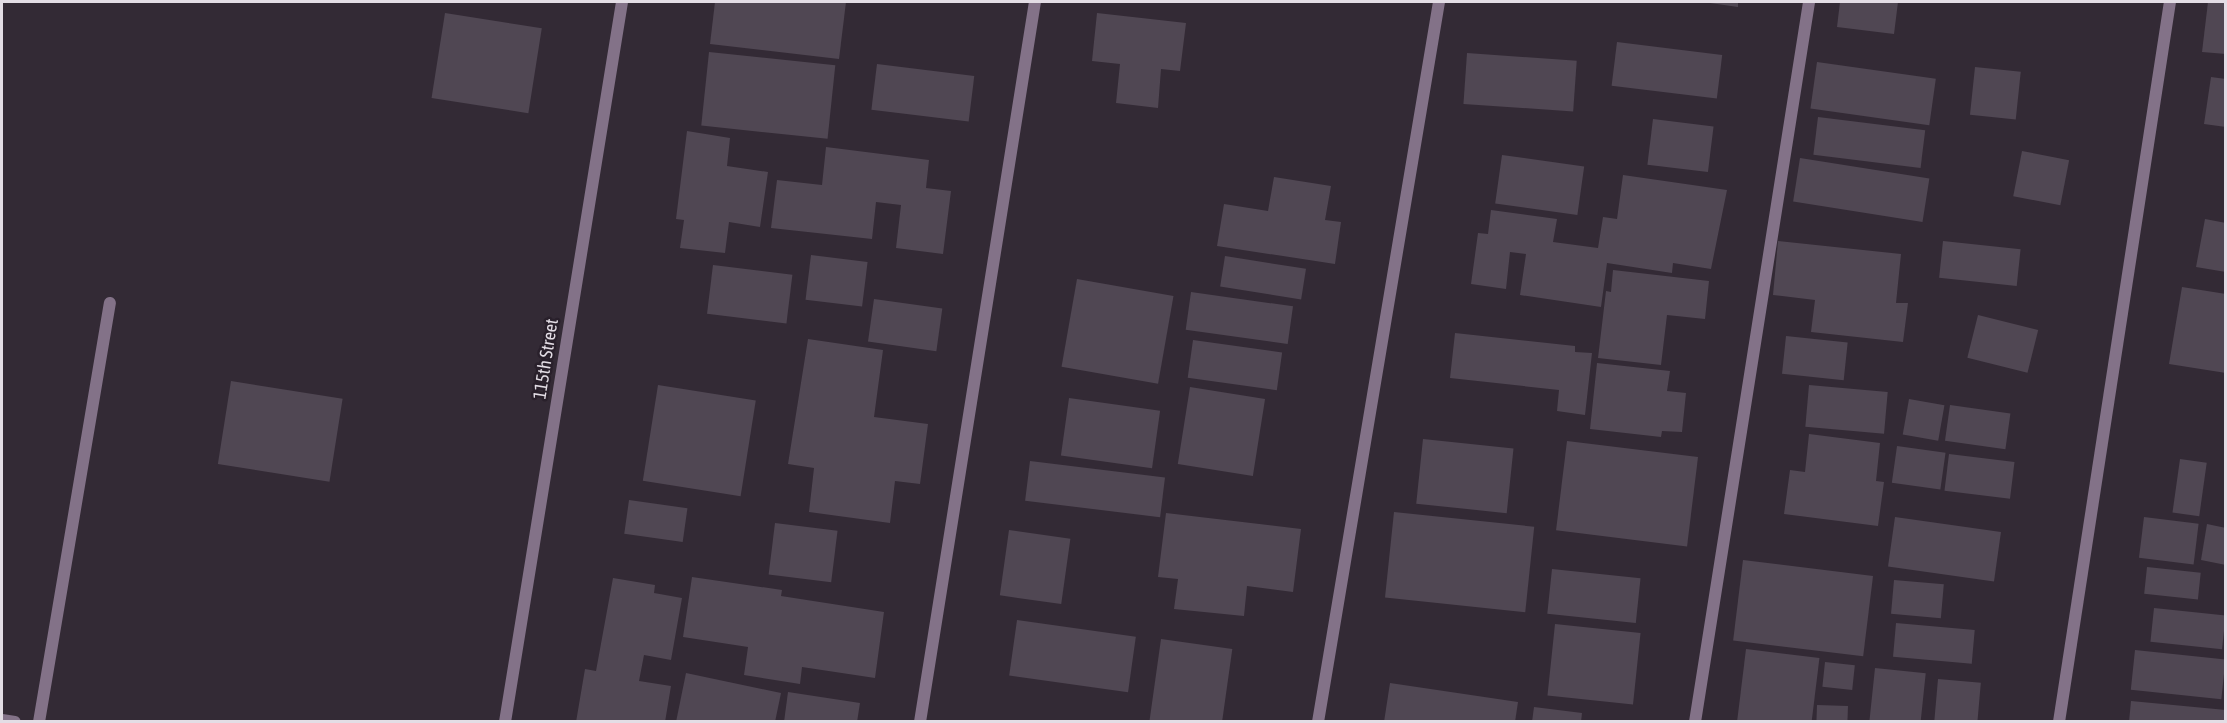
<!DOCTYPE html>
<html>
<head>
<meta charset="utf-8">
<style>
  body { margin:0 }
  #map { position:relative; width:2227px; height:723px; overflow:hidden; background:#332a35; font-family:"Asap Condensed",sans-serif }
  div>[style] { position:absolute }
  .building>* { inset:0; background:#504753; transform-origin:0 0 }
  .lane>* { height:12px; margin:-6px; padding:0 6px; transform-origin:6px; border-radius:6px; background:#837288 }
  .street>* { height:12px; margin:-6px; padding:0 6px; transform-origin:6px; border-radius:6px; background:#837288 }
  span { translate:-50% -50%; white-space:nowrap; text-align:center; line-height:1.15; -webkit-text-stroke:5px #29202b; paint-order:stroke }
  .street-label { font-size:18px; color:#e3dde5 }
  .frame { position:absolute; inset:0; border:3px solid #e3dde5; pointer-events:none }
</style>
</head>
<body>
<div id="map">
  <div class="building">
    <div style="clip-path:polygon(715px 2px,846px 2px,839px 59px,710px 44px)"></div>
    <div style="clip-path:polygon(1703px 2px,1738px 2px,1738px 7px)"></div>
    <div style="clip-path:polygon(1840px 2px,1898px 2px,1894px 34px,1837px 27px)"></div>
    <div style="clip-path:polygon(2208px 2px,2226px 2px,2226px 54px,2202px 52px)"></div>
    <div style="left:445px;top:13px;width:98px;height:86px;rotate:9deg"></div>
    <div style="clip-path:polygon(1097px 13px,1186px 23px,1180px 71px,1161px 69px,1158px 108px,1116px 103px,1120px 64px,1092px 61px)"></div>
    <div style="left:1617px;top:42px;width:106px;height:44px;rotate:7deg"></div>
    <div style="left:709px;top:52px;width:127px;height:74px;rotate:6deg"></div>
    <div style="left:1467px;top:53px;width:110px;height:51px;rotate:4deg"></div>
    <div style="left:1817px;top:62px;width:120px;height:47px;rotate:8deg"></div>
    <div style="left:877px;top:64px;width:98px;height:46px;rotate:7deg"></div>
    <div style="left:1975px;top:67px;width:46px;height:48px;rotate:6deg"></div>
    <div style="clip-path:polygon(2211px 77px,2226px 79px,2226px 127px,2204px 124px)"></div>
    <div style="left:1818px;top:117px;width:108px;height:38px;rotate:7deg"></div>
    <div style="left:1653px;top:119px;width:61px;height:46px;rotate:7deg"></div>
    <div style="clip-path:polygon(687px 131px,730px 138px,727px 166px,768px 172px,760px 227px,729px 222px,725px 253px,680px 248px,684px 220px,676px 219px)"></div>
    <div style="clip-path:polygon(826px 147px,929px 160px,926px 188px,951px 191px,943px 254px,896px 248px,901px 205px,876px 202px,872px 239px,771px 228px,777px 180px,822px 185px)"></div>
    <div style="left:2022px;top:151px;width:48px;height:46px;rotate:11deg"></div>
    <div style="left:1502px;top:155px;width:83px;height:49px;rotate:8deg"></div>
    <div style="left:1800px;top:158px;width:131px;height:44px;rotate:9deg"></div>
    <div style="clip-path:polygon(1623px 175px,1727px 190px,1711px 269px,1673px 263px,1672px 273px,1607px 263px,1601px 307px,1520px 295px,1526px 254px,1510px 252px,1506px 289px,1471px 284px,1478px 233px,1488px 234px,1491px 210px,1557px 219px,1553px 242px,1598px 248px,1603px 217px,1617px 219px)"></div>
    <div style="clip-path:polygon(1274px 177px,1331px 186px,1325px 220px,1341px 222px,1335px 264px,1217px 246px,1224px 204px,1268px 211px)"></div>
    <div style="clip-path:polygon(2205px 219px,2226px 223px,2226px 272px,2196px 267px)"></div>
    <div style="clip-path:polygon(1778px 241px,1901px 254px,1896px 303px,1908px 303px,1903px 342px,1811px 332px,1815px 300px,1773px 295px)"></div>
    <div style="left:1943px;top:241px;width:78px;height:37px;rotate:6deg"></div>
    <div style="left:811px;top:255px;width:57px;height:45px;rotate:7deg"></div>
    <div style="left:1225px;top:256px;width:82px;height:31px;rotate:9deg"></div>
    <div style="left:713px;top:265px;width:80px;height:49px;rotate:7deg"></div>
    <div style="clip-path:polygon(1613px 270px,1709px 281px,1705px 319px,1667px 315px,1661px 365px,1598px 358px,1606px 291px,1611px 292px)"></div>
    <div style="left:1077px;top:279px;width:98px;height:89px;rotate:10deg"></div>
    <div style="clip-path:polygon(2182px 287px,2226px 294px,2226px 373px,2169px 364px)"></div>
    <div style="left:1191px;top:292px;width:103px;height:38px;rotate:8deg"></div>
    <div style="left:874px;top:299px;width:69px;height:43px;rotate:8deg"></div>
    <div style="left:1978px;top:315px;width:62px;height:44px;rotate:14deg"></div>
    <div style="clip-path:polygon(1455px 333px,1575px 346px,1575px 352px,1592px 353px,1585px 415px,1557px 411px,1559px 390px,1450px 378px)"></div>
    <div style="left:1786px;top:336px;width:62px;height:38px;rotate:6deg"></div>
    <div style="clip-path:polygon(808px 339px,883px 350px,874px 417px,928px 424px,920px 484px,895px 481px,890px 523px,809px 512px,814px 468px,788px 464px)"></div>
    <div style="left:1193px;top:340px;width:90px;height:38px;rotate:8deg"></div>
    <div style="clip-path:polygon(1597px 363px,1670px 371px,1667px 391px,1686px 393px,1682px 432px,1662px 431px,1661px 437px,1590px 429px)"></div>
    <div style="left:231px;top:381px;width:113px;height:84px;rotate:9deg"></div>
    <div style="left:658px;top:385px;width:99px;height:97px;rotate:9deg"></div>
    <div style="left:1809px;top:385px;width:79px;height:42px;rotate:5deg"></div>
    <div style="left:1190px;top:387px;width:76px;height:78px;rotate:9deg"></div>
    <div style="left:1069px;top:398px;width:92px;height:58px;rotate:8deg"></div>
    <div style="left:1909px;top:399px;width:36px;height:36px;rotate:10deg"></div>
    <div style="left:1950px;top:405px;width:61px;height:36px;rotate:8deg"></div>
    <div style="clip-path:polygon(1809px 434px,1880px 443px,1876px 481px,1884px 482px,1878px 526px,1784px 514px,1790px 470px,1805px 472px)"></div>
    <div style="left:1423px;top:439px;width:91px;height:65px;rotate:6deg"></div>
    <div style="left:1567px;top:441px;width:132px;height:90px;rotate:7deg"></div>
    <div style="left:1897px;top:446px;width:49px;height:37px;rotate:8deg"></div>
    <div style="left:1949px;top:454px;width:66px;height:37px;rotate:7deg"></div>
    <div style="left:2180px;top:459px;width:27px;height:54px;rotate:8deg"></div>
    <div style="left:1030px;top:461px;width:136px;height:40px;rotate:7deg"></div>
    <div style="left:629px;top:500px;width:59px;height:34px;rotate:8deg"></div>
    <div style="left:1394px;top:512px;width:141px;height:86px;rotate:6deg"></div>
    <div style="clip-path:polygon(1166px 513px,1301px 529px,1293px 592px,1247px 586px,1244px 616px,1174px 609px,1178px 579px,1158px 577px)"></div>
    <div style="left:1895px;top:517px;width:107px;height:50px;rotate:8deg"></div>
    <div style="left:2144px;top:517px;width:55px;height:41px;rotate:7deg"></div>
    <div style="left:775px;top:523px;width:63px;height:52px;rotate:7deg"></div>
    <div style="clip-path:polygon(2207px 524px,2226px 528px,2226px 565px,2201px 560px)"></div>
    <div style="left:1009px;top:530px;width:62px;height:66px;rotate:8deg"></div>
    <div style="left:1743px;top:560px;width:131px;height:81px;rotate:7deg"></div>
    <div style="left:2147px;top:567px;width:54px;height:27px;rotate:6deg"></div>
    <div style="left:1552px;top:569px;width:89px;height:45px;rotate:6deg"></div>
    <div style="clip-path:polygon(692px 577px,782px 590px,781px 596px,884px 612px,875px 678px,802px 667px,800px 684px,744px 675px,748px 647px,683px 637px)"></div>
    <div style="clip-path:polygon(613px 578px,655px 585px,654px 593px,682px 598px,671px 660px,644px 655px,639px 681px,671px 686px,665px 722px,576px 722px,585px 669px,596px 671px)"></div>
    <div style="left:1894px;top:580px;width:50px;height:34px;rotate:5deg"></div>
    <div style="left:2154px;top:608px;width:72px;height:34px;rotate:6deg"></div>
    <div style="left:1017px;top:620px;width:120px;height:56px;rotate:8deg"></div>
    <div style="left:1896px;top:623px;width:79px;height:34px;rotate:5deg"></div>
    <div style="left:1555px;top:624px;width:86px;height:72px;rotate:6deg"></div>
    <div style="left:1161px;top:639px;width:72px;height:84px;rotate:8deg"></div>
    <div style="left:1746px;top:649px;width:74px;height:74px;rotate:7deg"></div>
    <div style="left:2135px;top:650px;width:91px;height:40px;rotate:6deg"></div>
    <div style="left:1825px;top:662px;width:30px;height:25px;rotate:6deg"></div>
    <div style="left:1875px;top:668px;width:51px;height:54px;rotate:6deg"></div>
    <div style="clip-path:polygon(686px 673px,781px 693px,775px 722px,676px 722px)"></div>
    <div style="left:1938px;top:679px;width:43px;height:43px;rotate:5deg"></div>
    <div style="clip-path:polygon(1390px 683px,1518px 702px,1515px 722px,1384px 722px)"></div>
    <div style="clip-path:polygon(788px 692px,860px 703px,857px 722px,784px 722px)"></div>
    <div style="clip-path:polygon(2131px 701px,2226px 710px,2226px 722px,2129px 722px)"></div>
    <div style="left:1817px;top:705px;width:31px;height:17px;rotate:2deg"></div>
    <div style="clip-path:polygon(1534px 707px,1582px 713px,1581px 722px,1532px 722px)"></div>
  </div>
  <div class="lane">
    <div style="left:39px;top:722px;width:425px;rotate:-80.4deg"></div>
  </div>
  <div class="street">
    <div style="left:2px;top:720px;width:13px;rotate:9deg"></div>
    <div style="left:505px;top:722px;width:729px;rotate:-80.77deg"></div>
    <div style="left:920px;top:722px;width:729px;rotate:-80.93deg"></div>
    <div style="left:1318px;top:722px;width:730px;rotate:-80.46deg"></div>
    <div style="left:1695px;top:722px;width:729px;rotate:-81deg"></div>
    <div style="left:2059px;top:722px;width:729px;rotate:-81.24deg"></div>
  </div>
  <div class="street-label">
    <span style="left:546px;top:359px;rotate:-81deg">115th Street</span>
  </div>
  <div class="frame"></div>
</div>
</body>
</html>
